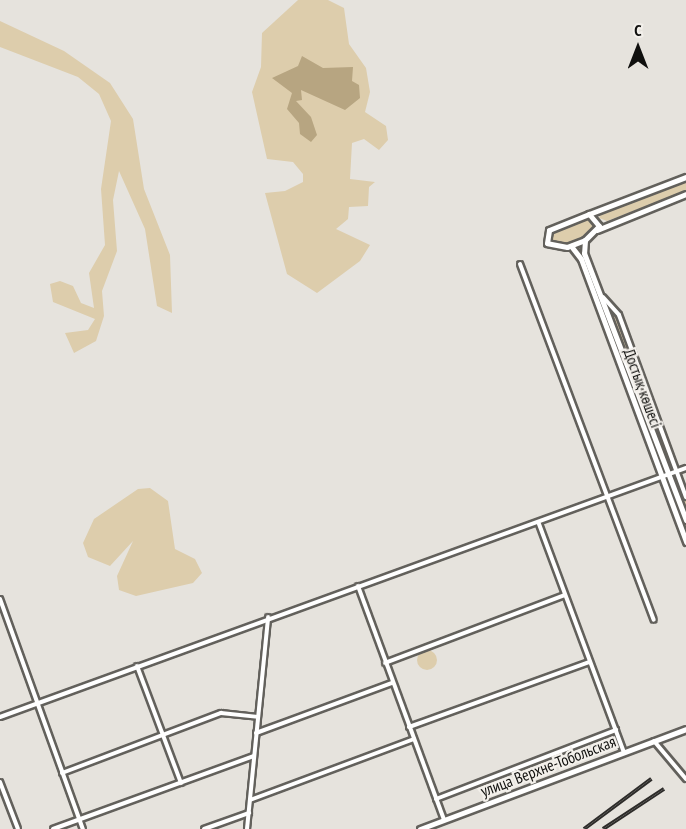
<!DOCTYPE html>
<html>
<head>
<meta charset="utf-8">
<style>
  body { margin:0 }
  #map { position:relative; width:686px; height:829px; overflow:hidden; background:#e6e3dd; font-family:"PT Sans Narrow",sans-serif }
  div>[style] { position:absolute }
  .green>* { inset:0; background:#ddcdac; transform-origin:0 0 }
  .round { border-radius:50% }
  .water>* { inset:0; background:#b7a581 }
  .roads { filter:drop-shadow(2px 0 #63615c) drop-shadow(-2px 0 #63615c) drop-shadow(0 2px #63615c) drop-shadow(0 -2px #63615c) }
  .street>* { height:4px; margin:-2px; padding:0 2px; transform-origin:2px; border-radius:2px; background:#fff }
  .secondary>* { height:5px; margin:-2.5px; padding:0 2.5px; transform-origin:2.5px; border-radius:2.5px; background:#fff }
  .rail>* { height:4px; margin-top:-2px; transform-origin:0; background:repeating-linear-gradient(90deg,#f3f0eb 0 4.5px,#2d2c2a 0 9px); box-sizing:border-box; border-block:2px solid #2d2c2a }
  span { translate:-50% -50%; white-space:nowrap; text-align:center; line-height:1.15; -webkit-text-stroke:4.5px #f3f0eb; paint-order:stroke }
  .street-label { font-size:16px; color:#10100e }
  .north { position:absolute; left:608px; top:18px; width:60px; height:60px; -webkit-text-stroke:4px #f3f0eb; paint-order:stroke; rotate:0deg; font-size:16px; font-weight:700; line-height:24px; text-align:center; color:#10100e }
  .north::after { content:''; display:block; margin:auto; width:21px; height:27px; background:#10100e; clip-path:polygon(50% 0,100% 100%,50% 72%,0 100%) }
</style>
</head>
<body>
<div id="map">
  <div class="green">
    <div style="clip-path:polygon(298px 0,328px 0,344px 8px,349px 44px,366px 68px,370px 92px,365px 112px,386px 126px,388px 140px,379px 150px,364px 139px,352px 143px,350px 179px,375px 182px,369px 187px,368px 206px,349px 207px,348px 219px,336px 229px,370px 245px,360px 261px,317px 293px,287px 274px,265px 193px,285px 191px,303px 182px,303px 174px,293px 162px,267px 159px,252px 92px,261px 67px,262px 33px)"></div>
    <div style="clip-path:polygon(0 21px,64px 51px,110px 83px,133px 119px,144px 189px,170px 255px,172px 313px,157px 306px,145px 229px,119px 171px,113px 200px,117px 251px,102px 291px,104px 316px,96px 341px,74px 353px,65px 333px,88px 330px,95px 319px,53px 302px,50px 284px,60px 281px,73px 286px,81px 303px,94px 308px,89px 273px,105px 245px,101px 189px,111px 121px,99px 94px,78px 77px,0 47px)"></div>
    <div style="clip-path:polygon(686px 180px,686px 191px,607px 221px,599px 218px,602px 211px)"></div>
    <div style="clip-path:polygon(589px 216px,597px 221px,596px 229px,576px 243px,549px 243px,548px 233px)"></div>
    <div style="left:583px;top:254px;width:294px;height:3px;rotate:69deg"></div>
    <div style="clip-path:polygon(608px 307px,618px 315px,686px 501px,686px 514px)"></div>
    <div style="clip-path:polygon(150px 488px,168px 501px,175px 549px,195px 559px,202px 573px,193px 583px,136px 596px,119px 590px,117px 576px,133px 541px,110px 566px,88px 557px,83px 543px,94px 519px,138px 489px)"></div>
    <div class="round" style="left:417px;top:650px;width:20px;height:20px"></div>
  </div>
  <div class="water">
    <div style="clip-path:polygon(302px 56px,323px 68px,353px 67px,352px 81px,359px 85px,360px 98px,345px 110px,301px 90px,302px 100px,296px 101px,311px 117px,317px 135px,311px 142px,300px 134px,299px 123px,287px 109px,292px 93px,272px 78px,298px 66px)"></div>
  </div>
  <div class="roads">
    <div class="street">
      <div style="left:520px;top:264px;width:380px;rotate:69.4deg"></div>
      <div style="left:603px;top:297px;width:24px;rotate:48deg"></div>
      <div style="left:619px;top:315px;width:194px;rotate:69.8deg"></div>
      <div style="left:539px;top:524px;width:243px;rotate:69.6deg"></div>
      <div style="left:358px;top:586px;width:249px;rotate:69.8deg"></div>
      <div style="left:0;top:599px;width:245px;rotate:70.2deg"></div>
      <div style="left:385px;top:663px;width:192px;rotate:-20.7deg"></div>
      <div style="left:137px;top:666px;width:125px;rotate:69.4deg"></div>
      <div style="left:0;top:717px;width:730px;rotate:-19.95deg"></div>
      <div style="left:409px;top:727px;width:192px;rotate:-19.8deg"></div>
      <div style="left:256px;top:733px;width:145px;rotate:-20.2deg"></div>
      <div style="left:654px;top:741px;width:50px;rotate:49.9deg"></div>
      <div style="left:62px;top:773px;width:170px;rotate:-20.7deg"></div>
      <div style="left:221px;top:713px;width:37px;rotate:6deg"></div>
      <div style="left:0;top:782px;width:50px;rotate:69deg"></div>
      <div style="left:436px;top:799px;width:193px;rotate:-21deg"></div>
      <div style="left:250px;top:800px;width:175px;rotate:-20.4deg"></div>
      <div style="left:53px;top:829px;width:214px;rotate:-20deg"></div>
      <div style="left:204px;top:829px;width:48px;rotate:-19.6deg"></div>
      <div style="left:247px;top:829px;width:213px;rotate:-84.3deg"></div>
    </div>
    <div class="secondary">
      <div style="left:589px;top:214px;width:16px;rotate:50deg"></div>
      <div style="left:599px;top:226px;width:20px;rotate:135deg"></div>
      <div style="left:585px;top:240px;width:19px;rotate:159deg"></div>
      <div style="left:567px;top:247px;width:20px;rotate:-169deg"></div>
      <div style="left:547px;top:243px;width:13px;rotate:-81deg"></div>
      <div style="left:549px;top:230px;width:43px;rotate:-21.8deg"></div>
      <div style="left:589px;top:214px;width:104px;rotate:-20.9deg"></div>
      <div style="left:597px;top:230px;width:96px;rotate:-22deg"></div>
      <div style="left:585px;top:240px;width:13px;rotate:94deg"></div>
      <div style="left:584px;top:253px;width:286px;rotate:69.1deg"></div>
      <div style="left:571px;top:246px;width:16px;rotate:52deg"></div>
      <div style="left:581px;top:259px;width:302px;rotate:69.6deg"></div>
      <div style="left:420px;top:829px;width:284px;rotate:-20.6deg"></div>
    </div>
  </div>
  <div class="rail">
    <div style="left:584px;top:829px;width:84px;rotate:-36.7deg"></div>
    <div style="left:603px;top:829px;width:73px;rotate:-33.3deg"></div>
  </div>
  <div class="street-label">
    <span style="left:643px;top:388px;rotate:70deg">Достық көшесі</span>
    <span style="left:548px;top:766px;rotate:-21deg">улица Верхне-Тобольская</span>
  </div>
  <div class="north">С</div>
</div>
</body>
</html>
